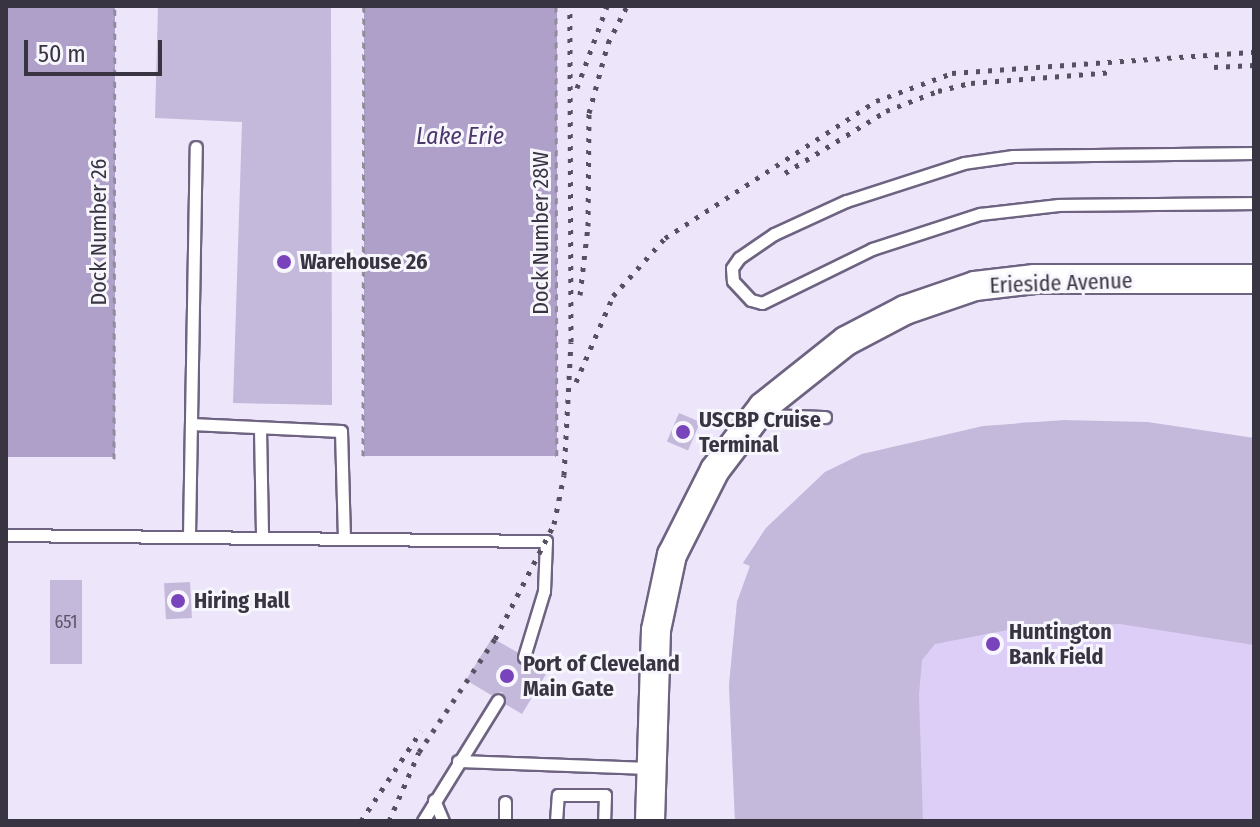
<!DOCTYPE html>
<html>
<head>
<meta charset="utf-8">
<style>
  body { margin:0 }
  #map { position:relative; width:1260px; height:827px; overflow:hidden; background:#ede6fb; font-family:"Fira Sans Condensed",sans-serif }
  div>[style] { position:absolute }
  .green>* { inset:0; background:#ddcef8 }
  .water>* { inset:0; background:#aea0c8; transform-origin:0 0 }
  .building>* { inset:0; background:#c4b9da; transform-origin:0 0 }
  .path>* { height:3px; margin-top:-1.5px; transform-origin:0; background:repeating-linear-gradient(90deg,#918b9c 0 6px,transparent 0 12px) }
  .roads { filter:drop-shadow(2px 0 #6e6381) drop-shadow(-2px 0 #6e6381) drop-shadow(0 2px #6e6381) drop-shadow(0 -2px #6e6381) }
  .service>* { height:11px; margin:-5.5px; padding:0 5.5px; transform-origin:5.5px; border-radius:5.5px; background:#fff }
  .tertiary>* { height:28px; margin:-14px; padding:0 14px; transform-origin:14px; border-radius:14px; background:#fff }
  .rail>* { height:5px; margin-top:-2.5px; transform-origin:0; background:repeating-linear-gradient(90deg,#565160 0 4px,transparent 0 12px) }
  .dots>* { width:22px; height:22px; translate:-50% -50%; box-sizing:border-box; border:4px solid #f8f6fd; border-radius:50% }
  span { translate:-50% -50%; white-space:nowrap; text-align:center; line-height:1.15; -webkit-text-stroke:6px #f8f6fd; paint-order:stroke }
  .number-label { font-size:18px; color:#5c5568 }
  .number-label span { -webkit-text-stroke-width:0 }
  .street-label { font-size:22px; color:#393442 }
  .poi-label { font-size:22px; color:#393442; font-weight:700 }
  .left { translate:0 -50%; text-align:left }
  .water-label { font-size:24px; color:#4c376c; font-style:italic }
  .frame { position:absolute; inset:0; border:8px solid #393442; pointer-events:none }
  .scale { position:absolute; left:24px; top:40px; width:138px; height:36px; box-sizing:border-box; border:4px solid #393442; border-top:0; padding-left:10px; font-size:24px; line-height:28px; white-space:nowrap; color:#393442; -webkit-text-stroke:6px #f8f6fd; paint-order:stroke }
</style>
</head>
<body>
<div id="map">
  <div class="green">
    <div style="clip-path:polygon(1024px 422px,1147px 422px,1254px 438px,1254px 821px,735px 821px,729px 685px,737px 602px,750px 566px,743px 563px,766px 528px,825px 472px,862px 454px)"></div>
  </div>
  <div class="water">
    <div style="left:6px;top:6px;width:109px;height:451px"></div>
    <div style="left:364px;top:6px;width:193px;height:450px"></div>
  </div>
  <div class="building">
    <div style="clip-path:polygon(158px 6px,331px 6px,332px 405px,233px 403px,242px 122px,155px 118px)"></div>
    <div style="left:679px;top:413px;width:23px;height:31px;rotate:23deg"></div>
    <div style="clip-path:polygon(1064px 420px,1147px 422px,1254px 438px,1254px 645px,1120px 624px,1028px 626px,935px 644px,922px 660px,919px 695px,923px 821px,735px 821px,729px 685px,737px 602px,750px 566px,743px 563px,766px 528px,825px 472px,862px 454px,983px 426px)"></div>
    <div style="left:50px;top:580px;width:32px;height:84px"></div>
    <div style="left:190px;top:582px;width:36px;height:26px;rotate:87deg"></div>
    <div style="clip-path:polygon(492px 638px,517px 652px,521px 665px,531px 661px,548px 671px,522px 714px,505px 704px,502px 692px,491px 695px,466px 680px)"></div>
  </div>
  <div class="path">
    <div style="left:556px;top:6px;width:455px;rotate:89.9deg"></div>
    <div style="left:363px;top:456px;width:450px;rotate:-89.9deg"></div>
    <div style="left:114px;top:459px;width:453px;rotate:-89.9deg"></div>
  </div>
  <div class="roads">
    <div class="service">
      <div style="left:1254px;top:153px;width:241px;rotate:179.3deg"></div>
      <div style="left:1013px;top:156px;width:49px;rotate:171.9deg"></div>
      <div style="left:964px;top:163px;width:124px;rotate:162.1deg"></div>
      <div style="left:846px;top:201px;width:79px;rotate:155.4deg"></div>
      <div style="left:774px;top:234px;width:42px;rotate:145.6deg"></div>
      <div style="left:739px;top:258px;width:12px;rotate:125deg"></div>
      <div style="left:732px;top:268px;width:13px;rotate:86deg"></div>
      <div style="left:733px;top:281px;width:26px;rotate:47deg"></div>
      <div style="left:751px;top:300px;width:11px;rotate:15deg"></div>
      <div style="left:762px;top:303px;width:123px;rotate:-26.1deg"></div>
      <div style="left:872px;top:249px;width:114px;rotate:-18deg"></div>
      <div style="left:980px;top:214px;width:79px;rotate:-6.6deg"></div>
      <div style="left:1058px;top:205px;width:196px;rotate:-0.6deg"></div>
      <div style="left:762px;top:415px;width:63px;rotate:1.8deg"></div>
      <div style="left:191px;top:424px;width:150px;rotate:2.7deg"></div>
      <div style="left:341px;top:431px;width:105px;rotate:88.4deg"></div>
      <div style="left:260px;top:429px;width:106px;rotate:88.9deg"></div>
      <div style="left:6px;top:535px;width:540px;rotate:0.64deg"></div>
      <div style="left:546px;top:541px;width:50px;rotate:92.3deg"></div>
      <div style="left:544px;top:591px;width:69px;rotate:106.9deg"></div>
      <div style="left:189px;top:535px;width:388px;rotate:-89deg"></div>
      <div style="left:458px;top:761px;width:192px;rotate:2.1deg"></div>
      <div style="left:434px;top:800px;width:23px;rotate:67deg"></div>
      <div style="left:423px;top:821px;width:142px;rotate:-58.2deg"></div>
      <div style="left:505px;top:821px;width:19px;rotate:-90deg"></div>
      <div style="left:556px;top:821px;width:26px;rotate:-86deg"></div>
      <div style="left:558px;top:795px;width:47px"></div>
      <div style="left:605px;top:795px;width:26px;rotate:92deg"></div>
    </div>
    <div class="tertiary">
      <div style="left:650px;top:821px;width:191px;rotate:-88.2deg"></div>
      <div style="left:656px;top:630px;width:77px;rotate:-78deg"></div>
      <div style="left:672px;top:555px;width:95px;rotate:-63.2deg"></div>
      <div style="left:715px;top:470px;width:79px;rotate:-52.7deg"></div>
      <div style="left:763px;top:407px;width:106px;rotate:-38.5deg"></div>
      <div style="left:846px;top:341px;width:67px;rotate:-27.7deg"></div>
      <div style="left:905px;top:310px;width:74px;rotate:-18.9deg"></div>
      <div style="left:975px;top:286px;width:60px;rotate:-6.7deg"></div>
      <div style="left:1035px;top:279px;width:219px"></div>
    </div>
  </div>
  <div class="rail">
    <div style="left:1214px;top:67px;width:40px;rotate:-2.9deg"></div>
    <div style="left:577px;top:88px;width:87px;rotate:-69.9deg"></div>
    <div style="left:785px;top:173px;width:119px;rotate:-31.5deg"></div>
    <div style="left:886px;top:111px;width:56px;rotate:-21deg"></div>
    <div style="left:938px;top:91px;width:34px;rotate:-14deg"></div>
    <div style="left:971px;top:83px;width:143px;rotate:-4.4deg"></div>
    <div style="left:580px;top:295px;width:69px;rotate:-83.4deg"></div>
    <div style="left:588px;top:226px;width:113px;rotate:-89.5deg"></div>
    <div style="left:589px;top:113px;width:73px;rotate:-74.8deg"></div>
    <div style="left:608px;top:43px;width:42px;rotate:-62.8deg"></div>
    <div style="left:576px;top:382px;width:94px;rotate:-66.7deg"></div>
    <div style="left:613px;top:296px;width:78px;rotate:-48.1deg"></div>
    <div style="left:665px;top:238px;width:252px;rotate:-33deg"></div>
    <div style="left:876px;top:101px;width:81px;rotate:-20.2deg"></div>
    <div style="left:952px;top:73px;width:303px;rotate:-4deg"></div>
    <div style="left:361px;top:821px;width:108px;rotate:-56.3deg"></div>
    <div style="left:389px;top:821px;width:75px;rotate:-66.5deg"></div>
    <div style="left:419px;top:752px;width:136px;rotate:-56.1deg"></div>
    <div style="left:495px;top:639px;width:129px;rotate:-62.8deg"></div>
    <div style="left:554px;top:524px;width:50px;rotate:-78.5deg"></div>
    <div style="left:564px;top:475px;width:133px;rotate:-87deg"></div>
    <div style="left:571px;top:342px;width:336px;rotate:-90.2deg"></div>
  </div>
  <div class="dots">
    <div style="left:284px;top:262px;background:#7944bb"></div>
    <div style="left:683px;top:432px;background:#7944bb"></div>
    <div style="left:178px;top:601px;background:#7944bb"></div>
    <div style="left:993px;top:644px;background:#7944bb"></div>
    <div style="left:507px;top:676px;background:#7944bb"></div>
  </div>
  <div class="number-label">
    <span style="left:66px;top:622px">651</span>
  </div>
  <div class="street-label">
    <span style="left:99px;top:232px;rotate:-90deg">Dock Number 26</span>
    <span style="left:541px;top:233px;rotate:-90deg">Dock Number 28W</span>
    <span style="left:1061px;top:283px;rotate:-2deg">Erieside Avenue</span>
  </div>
  <div class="poi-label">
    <span class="left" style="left:300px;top:262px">Warehouse 26</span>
    <span class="left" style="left:699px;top:432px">USCBP Cruise<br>Terminal</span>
    <span class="left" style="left:194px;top:601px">Hiring Hall</span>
    <span class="left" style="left:1009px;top:644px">Huntington<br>Bank Field</span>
    <span class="left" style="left:523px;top:676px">Port of Cleveland<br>Main Gate</span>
  </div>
  <div class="water-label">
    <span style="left:460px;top:137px">Lake Erie</span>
  </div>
  <div class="frame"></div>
  <div class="scale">50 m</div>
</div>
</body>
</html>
